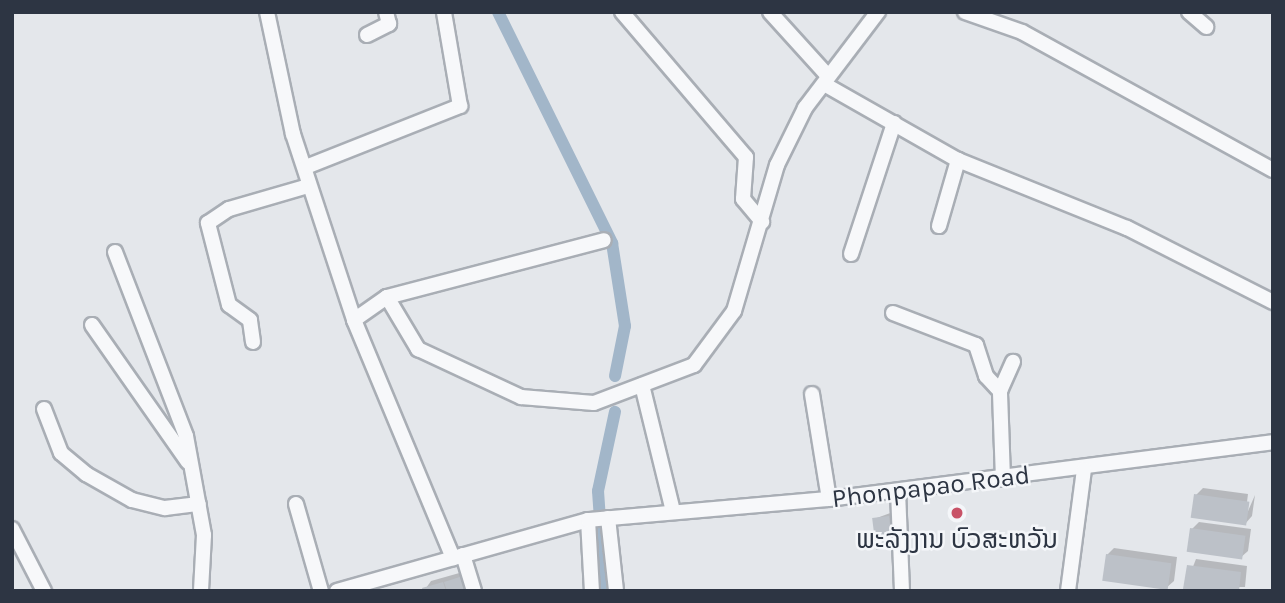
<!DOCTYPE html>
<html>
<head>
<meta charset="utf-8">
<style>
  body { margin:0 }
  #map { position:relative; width:1285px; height:603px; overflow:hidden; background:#e4e7eb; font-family:Karla,"Noto Sans Lao",sans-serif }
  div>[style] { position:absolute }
  .shadow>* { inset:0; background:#0003 }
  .canal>* { height:12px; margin:-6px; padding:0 6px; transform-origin:6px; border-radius:6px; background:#a2b6c9 }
  .building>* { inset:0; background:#bcc1c8; transform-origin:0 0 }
  .roads { filter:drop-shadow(2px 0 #a9aeb5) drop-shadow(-2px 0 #a9aeb5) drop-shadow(0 2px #a9aeb5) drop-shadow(0 -2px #a9aeb5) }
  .minor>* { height:14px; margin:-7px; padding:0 7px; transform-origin:7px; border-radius:7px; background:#f7f8fa }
  .dots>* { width:19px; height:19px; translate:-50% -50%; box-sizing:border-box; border:4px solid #f4f6f9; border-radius:50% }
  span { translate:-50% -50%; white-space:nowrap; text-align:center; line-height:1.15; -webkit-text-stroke:5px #f4f6f9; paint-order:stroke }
  .street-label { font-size:26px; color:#2d3543 }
  .poi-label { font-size:26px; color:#2d3543 }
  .frame { position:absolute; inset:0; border:14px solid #2d3543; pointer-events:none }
</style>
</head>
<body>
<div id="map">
  <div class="shadow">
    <div style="clip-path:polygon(1203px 488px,1248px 494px,1245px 518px,1255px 495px,1252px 516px,1245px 524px,1196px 495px)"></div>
    <div style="clip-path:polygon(893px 512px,897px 542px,893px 547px,874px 519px)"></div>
    <div style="clip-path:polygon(1199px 522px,1251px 529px,1248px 551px,1240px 558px,1192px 529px)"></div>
    <div style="clip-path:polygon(1114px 548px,1177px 557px,1174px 581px,1166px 588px,1107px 555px)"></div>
    <div style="clip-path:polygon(1196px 559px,1247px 566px,1245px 587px,1185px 587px)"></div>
    <div style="clip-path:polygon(470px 570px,476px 591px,424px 591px,431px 581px)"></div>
  </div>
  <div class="canal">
    <div style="left:498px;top:12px;width:258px;rotate:63.7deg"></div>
    <div style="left:612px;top:243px;width:84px;rotate:81.1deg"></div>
    <div style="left:625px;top:326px;width:51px;rotate:101.3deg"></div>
    <div style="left:605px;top:591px;width:100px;rotate:-94deg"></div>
    <div style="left:598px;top:491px;width:81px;rotate:-77.9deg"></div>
  </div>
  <div class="building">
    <div style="left:1194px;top:494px;width:56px;height:24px;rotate:8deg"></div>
    <div style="left:889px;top:516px;width:32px;height:17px;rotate:83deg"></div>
    <div style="left:1190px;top:528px;width:56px;height:24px;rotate:8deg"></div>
    <div style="left:1106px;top:554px;width:66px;height:27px;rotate:8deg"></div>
    <div style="clip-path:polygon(1187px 565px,1241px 572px,1239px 591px,1183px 589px)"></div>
    <div style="clip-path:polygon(463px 576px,467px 591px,447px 591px,444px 582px)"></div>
    <div style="clip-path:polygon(443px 582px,446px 591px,423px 591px,422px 588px)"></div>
  </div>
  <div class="roads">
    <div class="minor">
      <div style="left:267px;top:12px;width:125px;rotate:78deg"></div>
      <div style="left:293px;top:134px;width:196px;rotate:71.8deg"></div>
      <div style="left:354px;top:320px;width:258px;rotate:67.4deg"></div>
      <div style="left:622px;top:12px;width:191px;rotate:49.5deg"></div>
      <div style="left:746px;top:157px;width:42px;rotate:94.1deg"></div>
      <div style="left:743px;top:199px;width:30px;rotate:50deg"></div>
      <div style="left:770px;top:12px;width:86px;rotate:47.8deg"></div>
      <div style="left:965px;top:12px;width:60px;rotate:19.3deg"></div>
      <div style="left:1022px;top:32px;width:286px;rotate:28.8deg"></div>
      <div style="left:1189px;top:12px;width:23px;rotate:41deg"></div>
      <div style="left:367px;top:35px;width:25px;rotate:-27deg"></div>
      <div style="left:389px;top:24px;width:12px;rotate:-104deg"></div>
      <div style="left:824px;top:84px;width:154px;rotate:29.6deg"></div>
      <div style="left:958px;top:160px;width:182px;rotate:21.9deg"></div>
      <div style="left:1127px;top:228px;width:164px;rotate:26.9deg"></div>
      <div style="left:306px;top:167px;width:166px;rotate:-21.6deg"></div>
      <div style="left:460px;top:106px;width:95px;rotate:-99.7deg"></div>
      <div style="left:939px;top:226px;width:69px;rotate:-73.9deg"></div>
      <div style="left:115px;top:252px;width:197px;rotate:68.9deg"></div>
      <div style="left:186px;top:436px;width:101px;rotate:79.7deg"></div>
      <div style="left:204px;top:535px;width:56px;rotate:93.1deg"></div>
      <div style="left:851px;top:254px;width:138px;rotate:-71.8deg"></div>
      <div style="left:387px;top:297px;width:224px;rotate:-14.7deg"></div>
      <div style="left:893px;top:313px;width:89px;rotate:21.1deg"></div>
      <div style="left:976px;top:345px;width:33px;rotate:72deg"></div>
      <div style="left:986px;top:376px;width:21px;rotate:47deg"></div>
      <div style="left:354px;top:320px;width:40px;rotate:-34.9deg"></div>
      <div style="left:387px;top:297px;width:61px;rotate:59.2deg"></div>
      <div style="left:418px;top:349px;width:114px;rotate:25deg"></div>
      <div style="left:521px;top:397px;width:73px;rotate:4.7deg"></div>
      <div style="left:594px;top:403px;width:107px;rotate:-20.8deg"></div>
      <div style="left:694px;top:365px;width:67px;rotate:-53.5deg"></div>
      <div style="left:734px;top:311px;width:152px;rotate:-73.6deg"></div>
      <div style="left:777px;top:165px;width:64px;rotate:-63.8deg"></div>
      <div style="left:805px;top:108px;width:121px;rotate:-52.8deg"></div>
      <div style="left:92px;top:325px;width:167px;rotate:55deg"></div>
      <div style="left:253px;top:342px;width:22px;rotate:-98deg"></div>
      <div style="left:250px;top:320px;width:26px;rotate:-144deg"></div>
      <div style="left:229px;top:305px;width:85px;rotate:-104.4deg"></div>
      <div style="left:208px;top:223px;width:25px;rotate:-34deg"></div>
      <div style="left:229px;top:209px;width:82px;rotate:-16.2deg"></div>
      <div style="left:642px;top:385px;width:130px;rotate:76.2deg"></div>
      <div style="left:812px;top:394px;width:106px;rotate:80.8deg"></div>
      <div style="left:44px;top:409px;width:47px;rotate:68.9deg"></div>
      <div style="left:61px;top:453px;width:33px;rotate:40deg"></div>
      <div style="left:86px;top:474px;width:53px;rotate:29.5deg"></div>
      <div style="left:132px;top:500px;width:34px;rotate:14deg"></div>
      <div style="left:165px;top:508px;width:34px;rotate:-7deg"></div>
      <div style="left:1003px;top:479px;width:88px;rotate:-92deg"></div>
      <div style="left:1000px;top:391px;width:32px;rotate:-66deg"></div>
      <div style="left:898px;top:491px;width:100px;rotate:87.7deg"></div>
      <div style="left:296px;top:504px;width:91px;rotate:74deg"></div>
      <div style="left:608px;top:518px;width:73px;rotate:83.7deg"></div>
      <div style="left:588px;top:520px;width:71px;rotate:86.8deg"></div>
      <div style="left:12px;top:529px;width:70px;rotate:62.7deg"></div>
      <div style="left:463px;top:555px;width:38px;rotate:73deg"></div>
      <div style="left:337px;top:591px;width:261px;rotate:-15.8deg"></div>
      <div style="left:588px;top:520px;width:242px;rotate:-5deg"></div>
      <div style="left:829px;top:499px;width:448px;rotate:-7.3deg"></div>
      <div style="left:1068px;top:591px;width:123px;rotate:-82.5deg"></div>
    </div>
  </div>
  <div class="dots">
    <div style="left:957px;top:513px;background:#c85267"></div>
  </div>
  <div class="street-label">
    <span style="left:931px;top:487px;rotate:-7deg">Phonpapao Road</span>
  </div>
  <div class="poi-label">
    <span style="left:957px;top:540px">ພະລັງງານ ບົວສະຫວັນ</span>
  </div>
  <div class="frame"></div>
</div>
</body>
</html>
